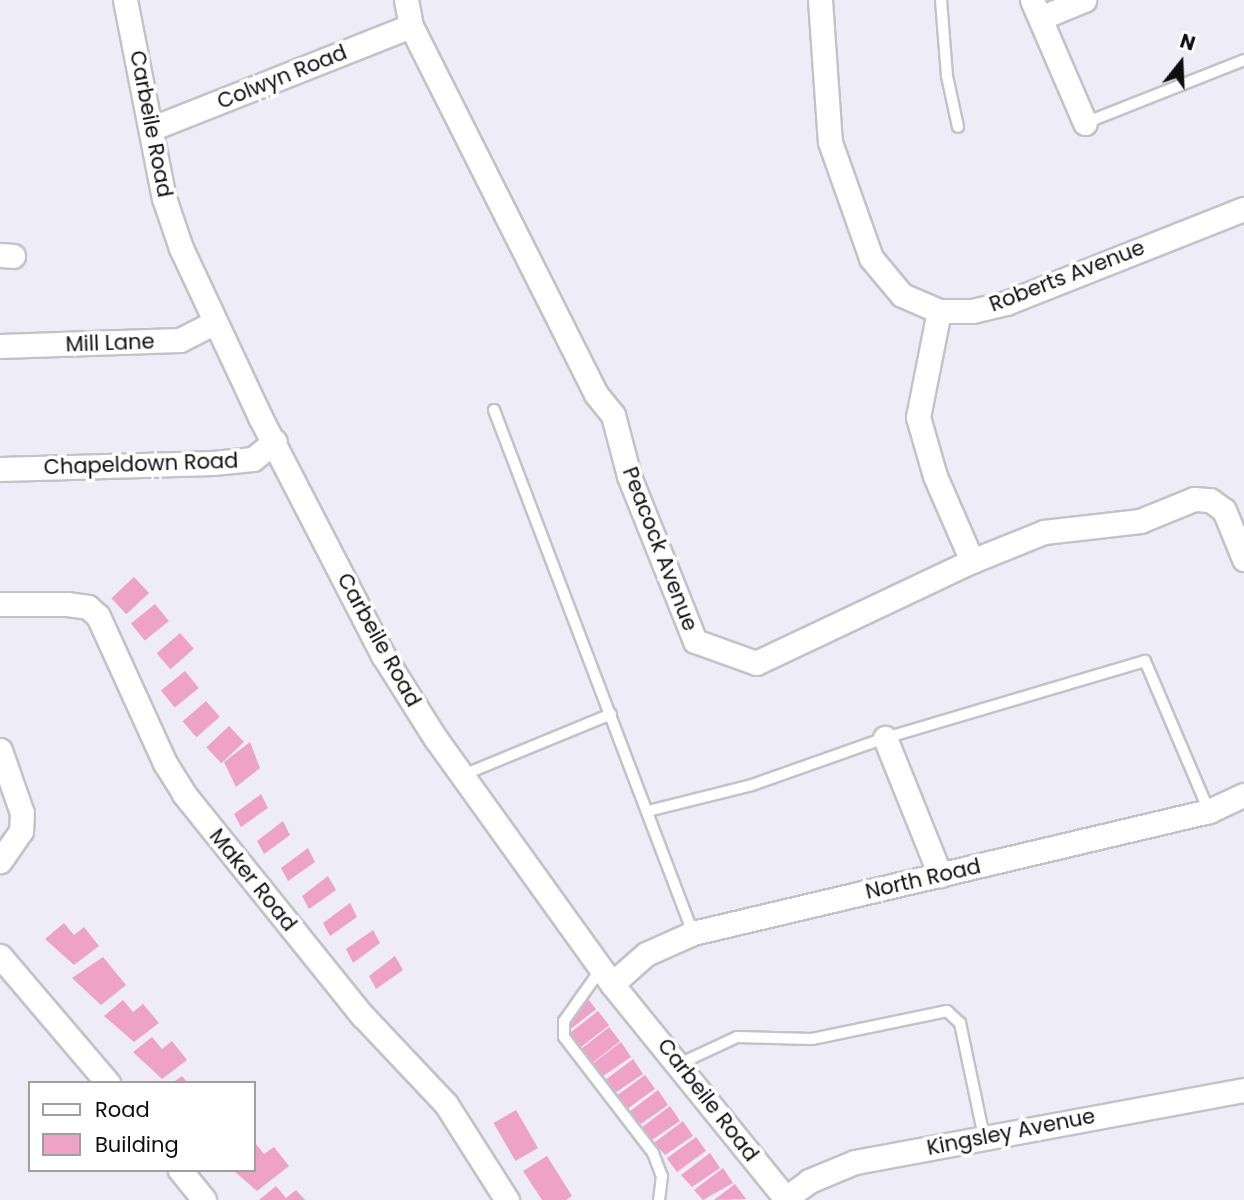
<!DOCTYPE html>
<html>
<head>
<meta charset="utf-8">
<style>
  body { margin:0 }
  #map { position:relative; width:1244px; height:1200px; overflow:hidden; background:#eeedf7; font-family:Poppins,sans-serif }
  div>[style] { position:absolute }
  .building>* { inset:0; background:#eea2c8; transform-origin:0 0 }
  .roads { filter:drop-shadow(2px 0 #c3c2cb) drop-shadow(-2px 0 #c3c2cb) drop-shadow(0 2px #c3c2cb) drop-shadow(0 -2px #c3c2cb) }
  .service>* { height:10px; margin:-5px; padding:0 5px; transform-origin:5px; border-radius:5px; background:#fff }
  .minor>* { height:23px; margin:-11.5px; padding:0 11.5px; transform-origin:11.5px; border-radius:11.5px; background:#fff }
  span { translate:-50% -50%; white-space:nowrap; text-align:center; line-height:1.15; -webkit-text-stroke:7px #fff; paint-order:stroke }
  .street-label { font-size:21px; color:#0e0e11 }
  .legend { position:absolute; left:28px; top:1081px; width:228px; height:91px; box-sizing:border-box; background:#fff; border:2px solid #9f9fa0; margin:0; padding:9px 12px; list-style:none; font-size:21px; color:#0e0e11 }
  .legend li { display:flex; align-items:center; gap:14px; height:35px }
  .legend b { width:35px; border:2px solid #9f9fa0 }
  .north { position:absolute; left:1146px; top:28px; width:70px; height:70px; -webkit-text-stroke:5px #fff; paint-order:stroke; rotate:18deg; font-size:19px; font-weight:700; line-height:28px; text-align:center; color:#0e0e11 }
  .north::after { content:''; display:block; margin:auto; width:24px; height:32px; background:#0e0e11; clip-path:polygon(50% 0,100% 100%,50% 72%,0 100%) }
</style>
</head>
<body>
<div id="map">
  <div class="building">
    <div style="left:134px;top:577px;width:22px;height:31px;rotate:47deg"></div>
    <div style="left:155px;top:604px;width:22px;height:31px;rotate:51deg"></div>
    <div style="left:180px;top:633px;width:21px;height:31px;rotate:49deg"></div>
    <div style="left:185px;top:671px;width:22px;height:31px;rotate:51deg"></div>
    <div style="left:206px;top:701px;width:21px;height:31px;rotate:49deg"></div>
    <div style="left:229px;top:726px;width:22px;height:31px;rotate:47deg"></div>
    <div style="clip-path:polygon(250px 742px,260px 768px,236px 787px,224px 762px)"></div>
    <div style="clip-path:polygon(261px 794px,268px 808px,241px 827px,234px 814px)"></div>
    <div style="clip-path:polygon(283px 821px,290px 835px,264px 854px,257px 841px)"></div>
    <div style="clip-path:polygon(308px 848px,315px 862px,288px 881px,281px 868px)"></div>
    <div style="clip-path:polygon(328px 876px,336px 890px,309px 909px,302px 896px)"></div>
    <div style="clip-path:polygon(350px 903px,357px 917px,330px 936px,323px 923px)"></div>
    <div style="clip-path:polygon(64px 923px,74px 935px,84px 927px,99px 946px,74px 965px,45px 939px)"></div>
    <div style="clip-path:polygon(373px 930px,380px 943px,353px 963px,346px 949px)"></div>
    <div style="clip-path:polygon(395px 956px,403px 970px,376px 989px,369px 976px)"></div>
    <div style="clip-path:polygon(103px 957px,126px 985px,101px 1005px,72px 978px)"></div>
    <div style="left:585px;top:995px;width:18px;height:36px;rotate:52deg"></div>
    <div style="clip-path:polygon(123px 1000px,133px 1012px,143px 1004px,159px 1023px,134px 1042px,104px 1016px)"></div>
    <div style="left:598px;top:1011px;width:18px;height:36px;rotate:52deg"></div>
    <div style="left:609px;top:1027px;width:18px;height:36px;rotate:52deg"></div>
    <div style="clip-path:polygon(152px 1037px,162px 1049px,172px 1041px,187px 1060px,162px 1079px,133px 1052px)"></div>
    <div style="clip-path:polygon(621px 1042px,631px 1057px,603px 1076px,592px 1064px)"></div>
    <div style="clip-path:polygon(633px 1059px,643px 1074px,615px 1093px,604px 1081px)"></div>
    <div style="left:645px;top:1075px;width:17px;height:36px;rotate:54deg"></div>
    <div style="clip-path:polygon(182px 1076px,188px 1083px,172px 1083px)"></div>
    <div style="clip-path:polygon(658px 1090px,668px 1105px,641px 1124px,629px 1112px)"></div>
    <div style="clip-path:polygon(670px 1106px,680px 1121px,652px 1140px,641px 1128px)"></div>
    <div style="left:516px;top:1110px;width:44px;height:26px;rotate:60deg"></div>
    <div style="clip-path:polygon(683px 1121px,693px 1136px,665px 1155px,654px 1143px)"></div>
    <div style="left:696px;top:1137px;width:17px;height:36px;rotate:54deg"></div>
    <div style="clip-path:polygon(256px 1144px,264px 1154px,274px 1147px,289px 1166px,257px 1191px,233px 1170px,254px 1170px)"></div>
    <div style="clip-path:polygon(710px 1153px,720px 1168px,692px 1187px,681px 1175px)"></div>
    <div style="clip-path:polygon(547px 1156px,572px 1196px,566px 1200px,542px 1200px,523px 1171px)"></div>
    <div style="clip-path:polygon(723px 1168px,733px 1183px,703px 1200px,694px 1190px)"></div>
    <div style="clip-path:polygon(735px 1184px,746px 1199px,714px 1200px)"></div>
    <div style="clip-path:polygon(276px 1186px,286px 1198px,296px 1190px,305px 1200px,259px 1200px)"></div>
  </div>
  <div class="roads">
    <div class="service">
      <div style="left:941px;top:0;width:76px;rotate:85.5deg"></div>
      <div style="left:947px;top:76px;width:52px;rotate:77.8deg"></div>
      <div style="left:1085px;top:123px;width:171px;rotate:-21.6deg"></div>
      <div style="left:494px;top:410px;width:560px;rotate:69.17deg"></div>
      <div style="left:463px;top:775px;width:160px;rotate:-22.4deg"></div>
      <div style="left:648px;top:811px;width:107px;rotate:-14deg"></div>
      <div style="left:752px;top:785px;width:141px;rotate:-19.5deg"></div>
      <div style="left:885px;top:738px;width:271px;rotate:-16.5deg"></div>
      <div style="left:1145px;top:661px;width:163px;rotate:66.9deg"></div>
      <div style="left:601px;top:969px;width:64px;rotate:125.4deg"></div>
      <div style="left:564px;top:1021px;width:16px;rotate:90deg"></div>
      <div style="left:564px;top:1037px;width:146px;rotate:52.5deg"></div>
      <div style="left:653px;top:1153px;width:25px;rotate:69deg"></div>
      <div style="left:662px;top:1176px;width:24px;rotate:97deg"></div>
      <div style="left:679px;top:1064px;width:64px;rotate:-25deg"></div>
      <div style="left:737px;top:1037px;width:75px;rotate:1.5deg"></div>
      <div style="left:812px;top:1039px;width:138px;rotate:-11.7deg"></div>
      <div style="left:947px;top:1011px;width:18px;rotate:43deg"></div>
      <div style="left:960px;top:1023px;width:116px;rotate:78.1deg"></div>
    </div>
    <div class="minor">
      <div style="left:125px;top:0;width:202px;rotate:78.9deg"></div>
      <div style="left:164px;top:198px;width:53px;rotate:71.2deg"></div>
      <div style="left:181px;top:248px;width:187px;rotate:64.9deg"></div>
      <div style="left:260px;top:417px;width:268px;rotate:62.7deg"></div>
      <div style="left:383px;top:655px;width:99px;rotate:57.8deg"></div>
      <div style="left:436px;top:739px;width:302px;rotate:54.3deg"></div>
      <div style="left:612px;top:984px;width:278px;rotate:51deg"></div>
      <div style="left:406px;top:0;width:26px;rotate:79deg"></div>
      <div style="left:411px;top:26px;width:412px;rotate:63.3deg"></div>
      <div style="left:596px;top:394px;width:27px;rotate:51deg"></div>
      <div style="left:613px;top:415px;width:63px;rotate:75.3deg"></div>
      <div style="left:629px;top:476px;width:178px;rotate:68.2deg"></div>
      <div style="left:695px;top:641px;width:65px;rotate:19.8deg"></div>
      <div style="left:756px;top:663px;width:239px;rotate:-25.3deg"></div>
      <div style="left:972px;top:561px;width:78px;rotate:-21.9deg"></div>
      <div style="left:1044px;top:532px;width:97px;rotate:-6.5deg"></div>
      <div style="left:1140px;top:521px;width:58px;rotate:-22.2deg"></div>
      <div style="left:1194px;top:499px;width:16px;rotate:4deg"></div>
      <div style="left:1210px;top:500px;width:17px;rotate:36deg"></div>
      <div style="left:1224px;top:510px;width:53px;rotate:67.8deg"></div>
      <div style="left:820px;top:0;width:142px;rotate:86deg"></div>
      <div style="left:830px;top:142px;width:123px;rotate:70.5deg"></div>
      <div style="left:871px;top:258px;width:48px;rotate:50deg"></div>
      <div style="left:902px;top:295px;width:40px;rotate:23.4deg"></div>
      <div style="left:939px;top:311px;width:33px"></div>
      <div style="left:972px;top:311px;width:35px;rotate:-13deg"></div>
      <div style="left:1006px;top:303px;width:256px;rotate:-21.6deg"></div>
      <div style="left:1032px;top:0;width:134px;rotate:66.7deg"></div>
      <div style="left:1040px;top:18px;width:48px;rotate:-22.2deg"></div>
      <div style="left:153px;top:128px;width:277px;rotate:-21.6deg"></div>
      <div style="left:0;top:255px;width:13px;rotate:4deg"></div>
      <div style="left:939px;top:311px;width:108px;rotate:101.2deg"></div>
      <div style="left:918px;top:417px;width:61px;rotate:73.9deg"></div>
      <div style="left:935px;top:476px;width:93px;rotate:66.5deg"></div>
      <div style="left:0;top:346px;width:180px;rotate:-1.9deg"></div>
      <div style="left:180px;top:340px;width:39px;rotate:-27deg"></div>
      <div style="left:0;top:469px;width:213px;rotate:-1.6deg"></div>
      <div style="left:213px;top:463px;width:40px;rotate:-5.7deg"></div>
      <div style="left:253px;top:459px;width:28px;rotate:-39deg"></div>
      <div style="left:0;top:604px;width:67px"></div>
      <div style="left:67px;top:604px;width:21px;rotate:8deg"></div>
      <div style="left:88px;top:607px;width:13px;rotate:42deg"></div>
      <div style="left:98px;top:616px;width:162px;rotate:65.5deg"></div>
      <div style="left:165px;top:763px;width:36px;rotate:58deg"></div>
      <div style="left:184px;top:794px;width:284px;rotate:51.2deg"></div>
      <div style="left:362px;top:1015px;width:122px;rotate:46.7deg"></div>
      <div style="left:446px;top:1104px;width:114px;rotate:57.6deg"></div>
      <div style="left:885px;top:738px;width:148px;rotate:68.1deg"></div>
      <div style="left:0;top:750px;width:67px;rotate:70.8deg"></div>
      <div style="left:22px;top:813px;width:18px;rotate:93deg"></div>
      <div style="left:21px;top:831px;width:37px;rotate:125deg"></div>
      <div style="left:0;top:956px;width:167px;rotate:49.6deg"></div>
      <div style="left:612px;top:984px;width:45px;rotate:-41.4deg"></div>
      <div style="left:646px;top:954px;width:51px;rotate:-24.1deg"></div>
      <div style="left:693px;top:933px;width:530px;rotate:-13.3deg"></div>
      <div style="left:1209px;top:811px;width:38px;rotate:-25deg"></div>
      <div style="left:180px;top:1170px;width:38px;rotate:51deg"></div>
      <div style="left:786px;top:1198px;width:29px;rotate:-36deg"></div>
      <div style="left:809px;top:1181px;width:50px;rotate:-22.4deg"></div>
      <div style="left:855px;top:1162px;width:396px;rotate:-10.5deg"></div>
    </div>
  </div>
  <div class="street-label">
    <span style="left:282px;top:77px;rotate:-22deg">Colwyn Road</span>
    <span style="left:151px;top:124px;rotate:79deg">Carbeile Road</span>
    <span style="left:1067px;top:276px;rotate:-21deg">Roberts Avenue</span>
    <span style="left:110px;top:343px;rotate:-2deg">Mill Lane</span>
    <span style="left:141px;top:464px;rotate:-2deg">Chapeldown Road</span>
    <span style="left:660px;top:549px;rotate:69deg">Peacock Avenue</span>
    <span style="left:379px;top:640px;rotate:61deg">Carbeile Road</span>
    <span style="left:923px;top:879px;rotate:-13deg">North Road</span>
    <span style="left:253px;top:880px;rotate:51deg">Maker Road</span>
    <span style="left:708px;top:1100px;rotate:52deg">Carbeile Road</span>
    <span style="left:1011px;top:1132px;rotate:-11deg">Kingsley Avenue</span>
  </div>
  <ul class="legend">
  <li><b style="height:9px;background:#fff"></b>Road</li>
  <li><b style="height:19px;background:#eea2c8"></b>Building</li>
  </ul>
  <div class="north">N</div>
</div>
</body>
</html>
